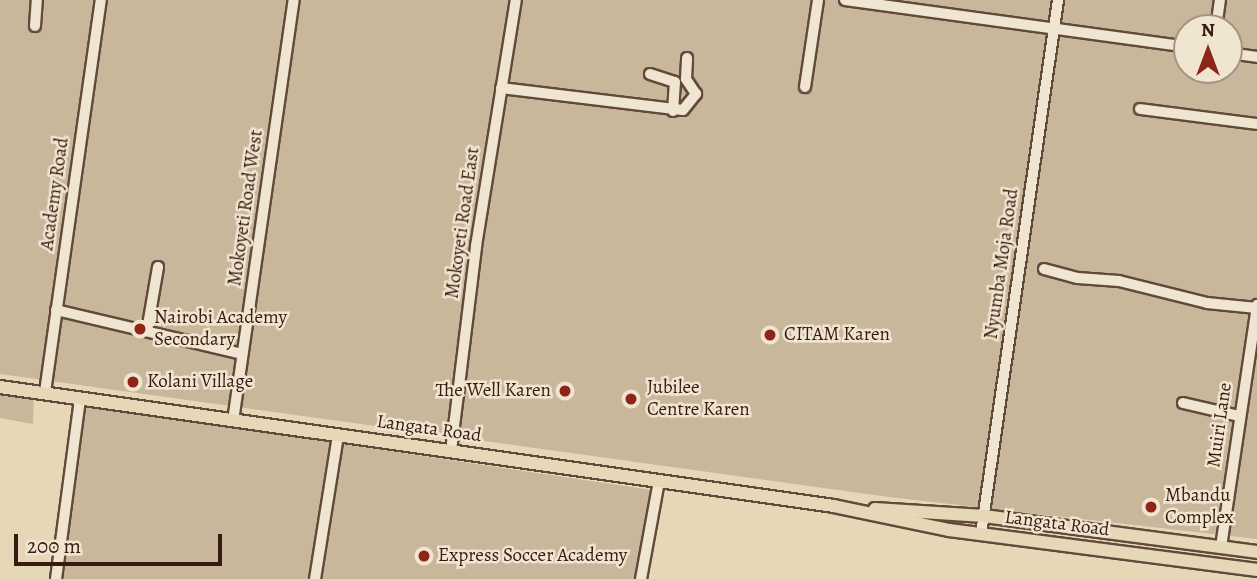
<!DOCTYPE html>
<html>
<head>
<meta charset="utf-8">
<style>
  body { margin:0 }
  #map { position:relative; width:1257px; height:579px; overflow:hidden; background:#e6d7b7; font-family:Alegreya,serif }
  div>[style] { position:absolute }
  .green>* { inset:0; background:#c8b79b }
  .roads { filter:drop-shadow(2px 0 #63493a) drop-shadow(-2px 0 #63493a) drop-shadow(0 2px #63493a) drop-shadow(0 -2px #63493a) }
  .minor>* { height:10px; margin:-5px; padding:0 5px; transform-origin:5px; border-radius:5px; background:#efe5d0 }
  .major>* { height:12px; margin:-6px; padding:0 6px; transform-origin:6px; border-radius:6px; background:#e6d7b7 }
  .dots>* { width:19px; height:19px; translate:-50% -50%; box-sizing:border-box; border:4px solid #efe5d0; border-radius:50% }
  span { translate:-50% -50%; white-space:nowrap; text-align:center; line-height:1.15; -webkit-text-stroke:5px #efe5d0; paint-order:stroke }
  .street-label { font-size:19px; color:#371a10 }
  .poi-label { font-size:19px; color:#371a10 }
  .left { translate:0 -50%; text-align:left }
  .right { translate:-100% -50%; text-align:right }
  .north { position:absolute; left:1173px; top:14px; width:70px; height:70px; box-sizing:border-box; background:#efe5d0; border:2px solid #a59483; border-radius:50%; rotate:0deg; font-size:19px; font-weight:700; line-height:28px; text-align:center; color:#371a10 }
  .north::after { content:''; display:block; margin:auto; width:24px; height:32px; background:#8f2418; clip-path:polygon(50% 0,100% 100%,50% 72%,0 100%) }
  .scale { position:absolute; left:14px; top:534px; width:208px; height:32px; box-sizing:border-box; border:4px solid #371a10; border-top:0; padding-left:9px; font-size:21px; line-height:24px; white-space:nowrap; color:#371a10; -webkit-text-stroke:5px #efe5d0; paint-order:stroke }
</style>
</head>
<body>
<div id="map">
  <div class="green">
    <div style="clip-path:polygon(evenodd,0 0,1257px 0,1257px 539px,889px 497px,0 374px,0 0,1187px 28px,1229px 28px,1229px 70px,1187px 70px,1187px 28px)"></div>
    <div style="clip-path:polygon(0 387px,34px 391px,33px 424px,0 418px)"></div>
    <div style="clip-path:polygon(79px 405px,652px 490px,640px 579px,56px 579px)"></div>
  </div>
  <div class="roads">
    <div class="minor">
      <div style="left:845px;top:0;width:345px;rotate:7.8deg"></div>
      <div style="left:35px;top:26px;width:26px;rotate:-86deg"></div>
      <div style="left:1216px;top:28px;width:28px;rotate:-82deg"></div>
      <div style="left:1229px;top:53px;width:28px;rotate:8deg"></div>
      <div style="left:650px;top:74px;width:26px;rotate:18deg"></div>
      <div style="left:675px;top:82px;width:29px;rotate:94deg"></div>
      <div style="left:805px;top:87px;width:88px;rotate:-81.5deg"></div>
      <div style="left:501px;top:88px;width:183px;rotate:6.9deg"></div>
      <div style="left:683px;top:110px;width:21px;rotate:-51deg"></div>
      <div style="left:696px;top:94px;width:18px;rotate:-124deg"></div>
      <div style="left:686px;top:79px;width:21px;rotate:-87deg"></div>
      <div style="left:1140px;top:109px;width:118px;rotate:7.3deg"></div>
      <div style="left:1044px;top:269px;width:35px;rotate:15deg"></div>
      <div style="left:1078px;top:278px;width:41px;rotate:4.2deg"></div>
      <div style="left:1119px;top:281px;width:91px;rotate:14deg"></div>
      <div style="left:1207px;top:303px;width:50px;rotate:5.7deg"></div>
      <div style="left:56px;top:310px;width:191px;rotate:13.3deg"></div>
      <div style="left:147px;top:331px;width:65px;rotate:-80.2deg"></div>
      <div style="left:45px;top:392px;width:396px;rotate:-81.9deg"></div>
      <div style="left:1183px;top:403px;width:57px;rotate:13.1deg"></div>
      <div style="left:233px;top:421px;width:425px;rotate:-81.8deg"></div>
      <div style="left:451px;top:451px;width:207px;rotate:-83deg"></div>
      <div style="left:476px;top:246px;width:249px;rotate:-80.8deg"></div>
      <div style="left:981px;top:534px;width:540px;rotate:-81.79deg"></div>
      <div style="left:1221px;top:547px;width:245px;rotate:-81.5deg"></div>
      <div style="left:56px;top:579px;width:182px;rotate:-82.4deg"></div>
      <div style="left:315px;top:579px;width:145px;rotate:-80.9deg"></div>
      <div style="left:641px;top:579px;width:100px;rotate:-79.6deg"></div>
    </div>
    <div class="major">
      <div style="left:0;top:387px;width:842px;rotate:8.12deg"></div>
      <div style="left:834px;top:506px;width:117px;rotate:11.8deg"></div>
      <div style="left:949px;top:530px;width:311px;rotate:7.4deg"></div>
      <div style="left:875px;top:509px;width:109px;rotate:3.7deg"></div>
      <div style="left:984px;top:516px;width:275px;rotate:7.5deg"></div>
    </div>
  </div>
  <div class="dots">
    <div style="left:140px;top:329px;background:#8f2418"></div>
    <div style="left:770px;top:335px;background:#8f2418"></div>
    <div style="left:133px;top:382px;background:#8f2418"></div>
    <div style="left:565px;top:391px;background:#8f2418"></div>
    <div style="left:631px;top:399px;background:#8f2418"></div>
    <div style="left:1151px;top:507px;background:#8f2418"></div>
    <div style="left:424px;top:556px;background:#8f2418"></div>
  </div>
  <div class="street-label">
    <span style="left:55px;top:194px;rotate:-82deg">Academy Road</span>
    <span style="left:246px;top:208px;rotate:-82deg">Mokoyeti Road West</span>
    <span style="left:463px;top:223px;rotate:-82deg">Mokoyeti Road East</span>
    <span style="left:1002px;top:264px;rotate:-82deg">Nyumba Moja Road</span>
    <span style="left:1220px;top:425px;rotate:-82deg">Muiri Lane</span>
    <span style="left:429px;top:429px;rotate:8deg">Langata Road</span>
    <span style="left:1057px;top:524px;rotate:7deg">Langata Road</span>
  </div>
  <div class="poi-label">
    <span class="left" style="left:154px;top:329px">Nairobi Academy<br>Secondary</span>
    <span class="left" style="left:784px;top:335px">CITAM Karen</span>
    <span class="left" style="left:147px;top:382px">Kolani Village</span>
    <span class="left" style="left:647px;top:399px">Jubilee<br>Centre Karen</span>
    <span class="right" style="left:551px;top:391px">The Well Karen</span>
    <span class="left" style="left:1165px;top:507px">Mbandu<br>Complex</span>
    <span class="left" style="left:438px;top:556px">Express Soccer Academy</span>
  </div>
  <div class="north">N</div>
  <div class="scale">200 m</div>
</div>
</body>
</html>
